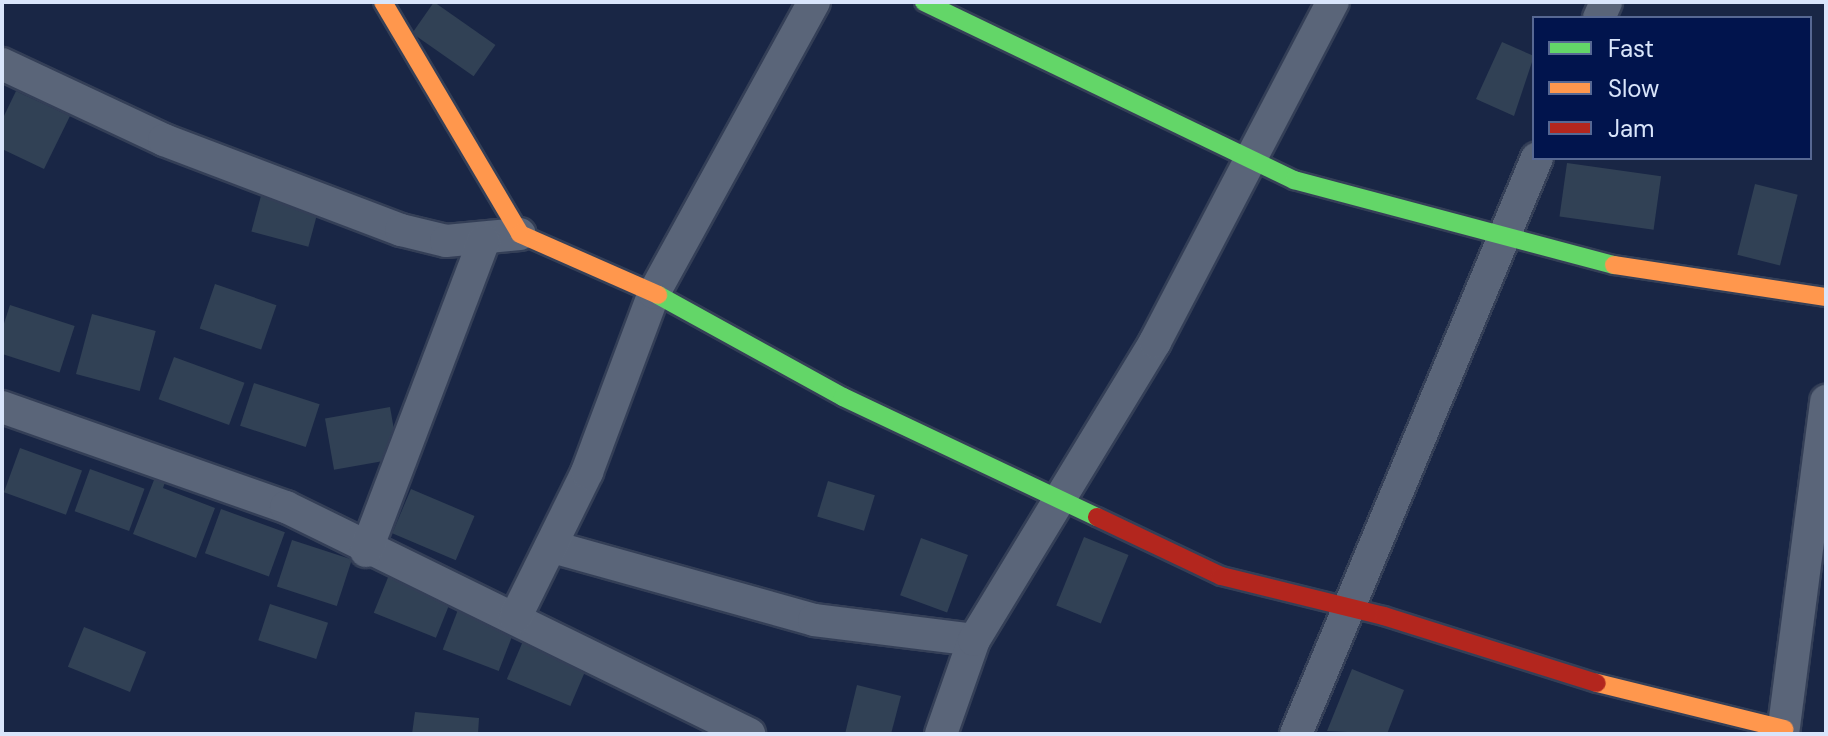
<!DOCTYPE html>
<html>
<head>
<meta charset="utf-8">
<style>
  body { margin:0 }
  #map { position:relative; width:1828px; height:736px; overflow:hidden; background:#192645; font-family:"DM Sans",sans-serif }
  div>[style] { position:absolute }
  .building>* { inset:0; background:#314155; transform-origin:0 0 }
  .roads { filter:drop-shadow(2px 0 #343f57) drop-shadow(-2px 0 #343f57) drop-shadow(0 2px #343f57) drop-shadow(0 -2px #343f57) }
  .street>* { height:32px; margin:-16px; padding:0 16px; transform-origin:16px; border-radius:16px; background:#5a6579 }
  .fast>* { height:18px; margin:-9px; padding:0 9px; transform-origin:9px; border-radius:9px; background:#63d668 }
  .slow>* { height:18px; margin:-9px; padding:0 9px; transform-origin:9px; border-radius:9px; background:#ff974d }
  .jam>* { height:18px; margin:-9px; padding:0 9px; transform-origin:9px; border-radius:9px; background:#b3261e }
  span { translate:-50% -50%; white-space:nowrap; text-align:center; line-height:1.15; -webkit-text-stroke:6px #01144d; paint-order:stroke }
  .frame { position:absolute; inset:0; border:4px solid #d9e5fb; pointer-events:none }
  .legend { position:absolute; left:1532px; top:16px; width:280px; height:144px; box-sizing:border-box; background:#01144d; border:2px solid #576893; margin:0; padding:10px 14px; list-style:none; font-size:24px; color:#d9e5fb }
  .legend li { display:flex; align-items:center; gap:16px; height:40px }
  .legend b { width:40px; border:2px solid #576893 }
</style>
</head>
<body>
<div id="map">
  <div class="building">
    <div style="left:434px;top:2px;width:75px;height:38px;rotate:35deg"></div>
    <div style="clip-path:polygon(1502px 42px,1534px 56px,1514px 116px,1476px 99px)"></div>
    <div style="clip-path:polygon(16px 91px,70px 116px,44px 169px,2px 149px,2px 120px)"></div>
    <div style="left:1567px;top:163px;width:95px;height:54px;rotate:8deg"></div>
    <div style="left:1755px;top:184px;width:44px;height:73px;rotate:14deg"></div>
    <div style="left:262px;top:192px;width:59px;height:41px;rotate:15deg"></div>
    <div style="left:215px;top:284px;width:65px;height:47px;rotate:19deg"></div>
    <div style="left:10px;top:305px;width:68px;height:49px;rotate:18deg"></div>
    <div style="left:92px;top:314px;width:66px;height:62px;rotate:15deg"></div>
    <div style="left:174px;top:357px;width:75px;height:45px;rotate:20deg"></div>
    <div style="left:254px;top:383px;width:69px;height:45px;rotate:18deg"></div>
    <div style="left:390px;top:407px;width:52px;height:66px;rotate:80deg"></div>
    <div style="left:20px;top:448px;width:66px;height:47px;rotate:20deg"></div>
    <div style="clip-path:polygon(159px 467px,169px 471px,163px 488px,215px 508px,196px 558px,133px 534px)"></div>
    <div style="left:90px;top:469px;width:58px;height:45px;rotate:20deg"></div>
    <div style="left:828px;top:481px;width:49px;height:37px;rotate:17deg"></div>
    <div style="left:411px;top:489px;width:69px;height:48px;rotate:23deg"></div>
    <div style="left:221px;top:509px;width:68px;height:47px;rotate:20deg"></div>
    <div style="left:1084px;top:537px;width:48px;height:74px;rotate:22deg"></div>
    <div style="left:921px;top:538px;width:50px;height:61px;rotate:20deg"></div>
    <div style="left:292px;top:540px;width:63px;height:49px;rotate:18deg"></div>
    <div style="left:391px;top:570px;width:67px;height:46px;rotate:22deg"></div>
    <div style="left:461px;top:602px;width:60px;height:51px;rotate:21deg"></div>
    <div style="left:270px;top:604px;width:61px;height:38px;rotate:18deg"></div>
    <div style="left:84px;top:627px;width:67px;height:43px;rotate:22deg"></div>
    <div style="left:526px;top:634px;width:69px;height:49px;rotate:23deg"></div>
    <div style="clip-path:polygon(1352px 669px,1404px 690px,1387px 734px,1327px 731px)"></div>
    <div style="clip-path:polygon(857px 685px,901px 696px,891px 734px,845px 734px)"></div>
    <div style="clip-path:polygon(415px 712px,479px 718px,478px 734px,412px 734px)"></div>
  </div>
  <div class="roads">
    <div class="street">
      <div style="left:1599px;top:18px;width:17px;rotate:-66deg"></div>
      <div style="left:2px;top:64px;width:179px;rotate:25.1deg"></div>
      <div style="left:164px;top:140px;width:254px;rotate:20.8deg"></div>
      <div style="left:401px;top:230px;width:46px;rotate:13.7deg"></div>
      <div style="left:446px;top:241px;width:74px;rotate:-5.4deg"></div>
      <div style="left:2px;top:407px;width:301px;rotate:19.4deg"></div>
      <div style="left:286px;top:507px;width:516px;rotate:26.12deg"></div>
      <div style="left:553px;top:547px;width:271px;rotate:15.6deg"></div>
      <div style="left:814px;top:620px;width:161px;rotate:7.1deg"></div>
      <div style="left:366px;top:551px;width:332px;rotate:-69.2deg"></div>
      <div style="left:515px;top:618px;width:163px;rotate:-63.7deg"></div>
      <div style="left:587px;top:472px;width:191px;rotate:-69.5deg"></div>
      <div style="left:654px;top:293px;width:332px;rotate:-61.2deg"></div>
      <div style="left:941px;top:734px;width:100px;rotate:-70.7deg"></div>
      <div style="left:974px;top:640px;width:349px;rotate:-58.7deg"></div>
      <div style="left:1155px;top:342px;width:384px;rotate:-62.4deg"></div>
      <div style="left:1296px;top:734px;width:624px;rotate:-67.3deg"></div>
      <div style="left:1783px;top:734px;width:336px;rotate:-82.6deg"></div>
    </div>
    <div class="fast">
      <div style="left:924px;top:2px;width:411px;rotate:25.7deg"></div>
      <div style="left:1294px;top:180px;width:331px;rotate:14.9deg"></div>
      <div style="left:658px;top:295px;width:211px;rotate:28.9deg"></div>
      <div style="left:843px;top:397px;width:281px;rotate:25.3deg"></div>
    </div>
    <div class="slow">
      <div style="left:383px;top:2px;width:269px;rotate:59.4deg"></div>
      <div style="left:520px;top:234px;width:151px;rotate:23.8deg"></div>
      <div style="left:1614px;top:265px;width:214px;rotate:8.6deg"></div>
      <div style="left:1597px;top:683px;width:193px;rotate:13.8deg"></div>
    </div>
    <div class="jam">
      <div style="left:1097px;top:517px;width:137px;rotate:25.4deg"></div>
      <div style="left:1221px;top:576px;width:168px;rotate:13.8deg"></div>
      <div style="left:1384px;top:616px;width:223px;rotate:17.5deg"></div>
    </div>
  </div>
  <div class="frame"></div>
  <ul class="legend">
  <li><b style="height:10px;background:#63d668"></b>Fast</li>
  <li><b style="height:10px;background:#ff974d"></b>Slow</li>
  <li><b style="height:10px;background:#b3261e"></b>Jam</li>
  </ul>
</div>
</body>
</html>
